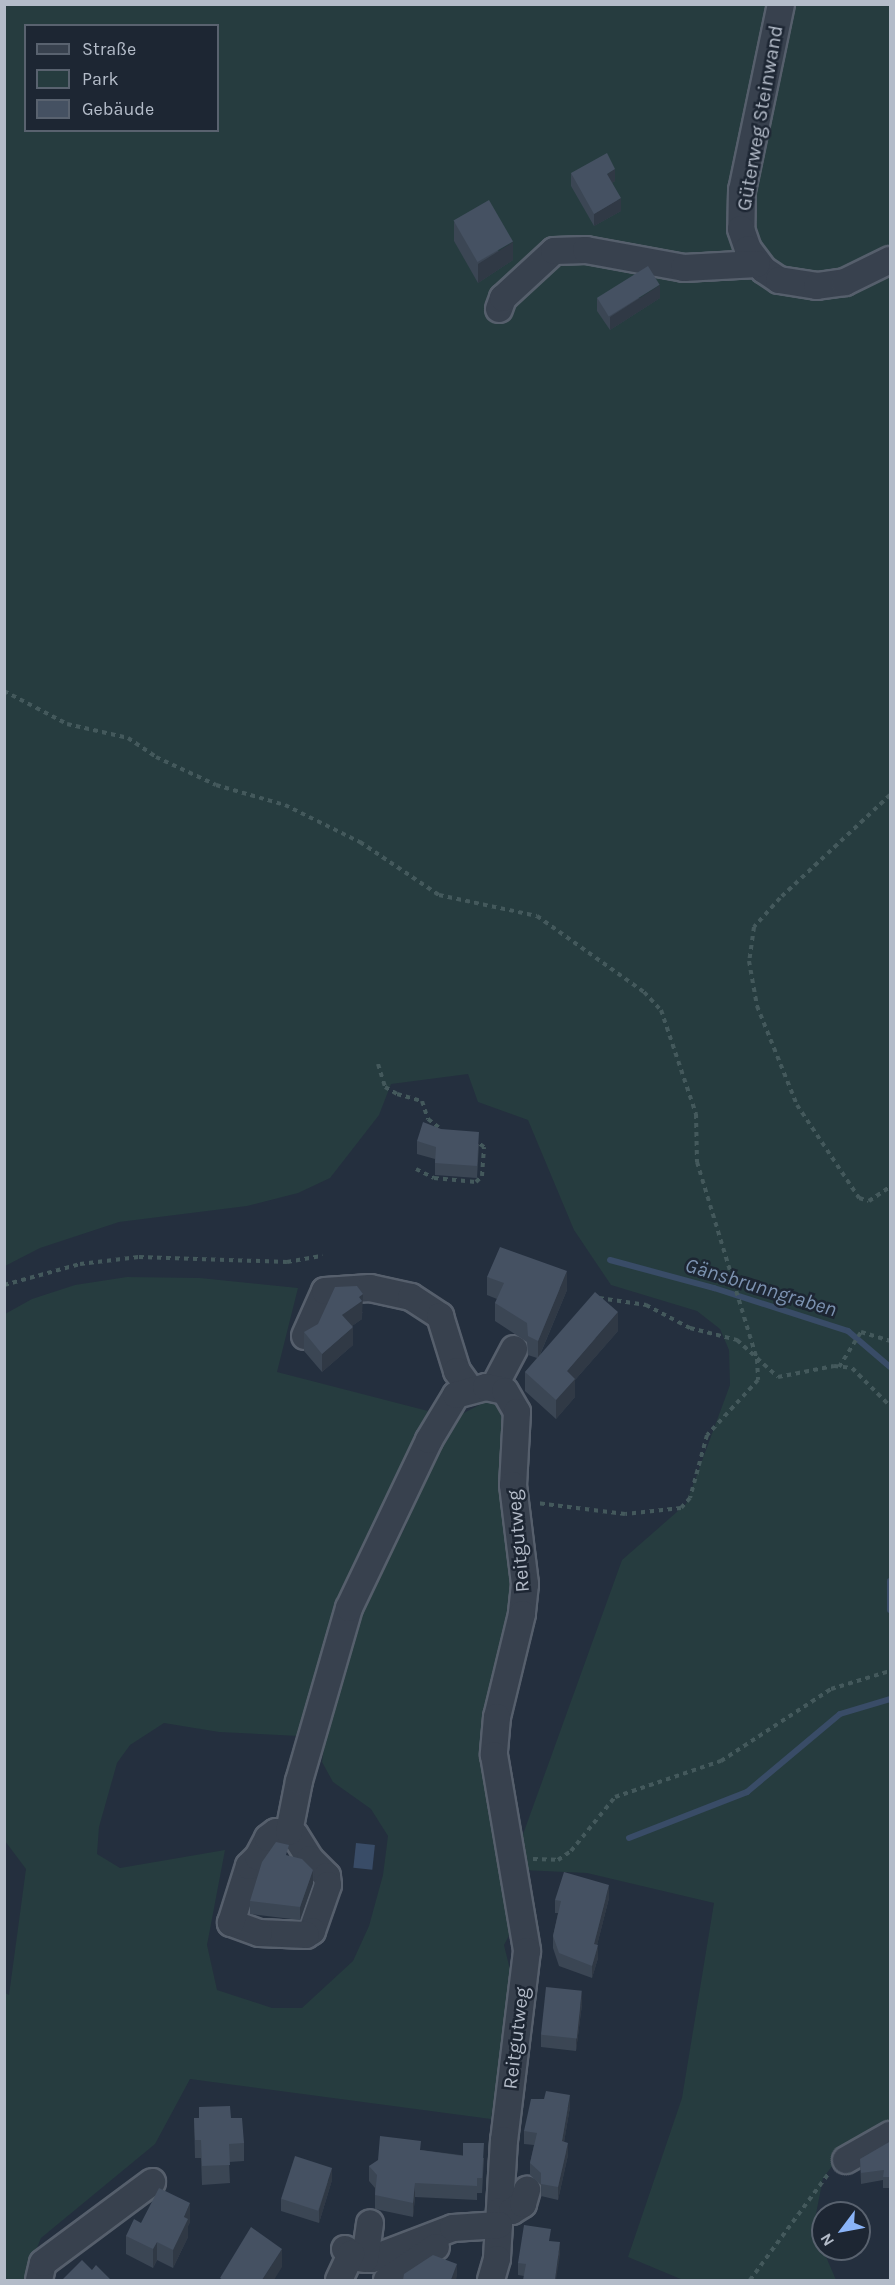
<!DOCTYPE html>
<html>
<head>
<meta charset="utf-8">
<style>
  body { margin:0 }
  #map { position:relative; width:895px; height:2285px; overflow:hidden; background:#242f3e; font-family:Karla,sans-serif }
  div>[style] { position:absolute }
  .green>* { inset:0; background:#263c3f }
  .water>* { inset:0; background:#394c67; transform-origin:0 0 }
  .stream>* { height:6px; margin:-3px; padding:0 3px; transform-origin:3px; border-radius:3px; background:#394c67 }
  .path>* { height:4px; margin-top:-2px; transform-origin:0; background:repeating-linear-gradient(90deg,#44595c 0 4.5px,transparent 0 9px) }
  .roads { filter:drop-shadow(2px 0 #565f6c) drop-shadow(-2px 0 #565f6c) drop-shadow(0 2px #565f6c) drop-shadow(0 -2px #565f6c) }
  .minor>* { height:26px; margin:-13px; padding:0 13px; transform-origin:13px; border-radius:13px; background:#38414e }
  .wall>* { inset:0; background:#3b4654 }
  .shaded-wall>* { inset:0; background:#303945 }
  .building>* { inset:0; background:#455162; transform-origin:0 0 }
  span { translate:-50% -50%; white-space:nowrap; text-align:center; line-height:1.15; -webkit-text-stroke:5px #1d2633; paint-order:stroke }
  .street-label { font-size:20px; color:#b4bcc9 }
  .water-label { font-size:21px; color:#7c92b1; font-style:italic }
  .frame { position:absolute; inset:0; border:6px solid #b4bcc9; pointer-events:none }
  .legend { position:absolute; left:24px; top:24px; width:195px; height:108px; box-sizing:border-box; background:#1d2633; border:2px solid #59626f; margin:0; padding:8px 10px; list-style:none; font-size:18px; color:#b4bcc9 }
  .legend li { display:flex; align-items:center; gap:12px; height:30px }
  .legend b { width:30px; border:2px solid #59626f }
  .north { position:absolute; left:811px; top:2201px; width:60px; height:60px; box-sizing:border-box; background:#1d2633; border:2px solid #59626f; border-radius:50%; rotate:238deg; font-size:16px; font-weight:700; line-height:24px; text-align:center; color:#b4bcc9 }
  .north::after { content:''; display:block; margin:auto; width:21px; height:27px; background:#8ab4f8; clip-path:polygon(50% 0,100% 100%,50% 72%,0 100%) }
</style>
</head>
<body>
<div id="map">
  <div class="green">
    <div style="clip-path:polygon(evenodd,5px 5px,890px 5px,890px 2124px,842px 2153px,823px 2178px,816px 2214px,818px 2238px,836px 2280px,683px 2280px,628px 2257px,682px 2098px,714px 1903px,587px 1873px,522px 1870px,517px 1851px,622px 1560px,686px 1504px,730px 1385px,729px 1350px,720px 1329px,697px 1311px,611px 1285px,574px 1230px,528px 1120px,478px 1102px,468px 1074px,391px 1084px,379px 1115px,330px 1178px,298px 1193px,247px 1206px,119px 1222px,40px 1248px,5px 1266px,5px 5px,26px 26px,218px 26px,218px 130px,26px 130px,26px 26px)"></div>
    <div style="clip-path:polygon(127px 1277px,200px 1278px,298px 1288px,277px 1372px,428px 1411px,351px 1568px,299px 1736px,219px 1732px,164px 1723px,130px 1745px,117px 1763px,99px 1827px,97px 1854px,120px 1868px,225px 1850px,207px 1945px,217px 1990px,272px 2008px,302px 2008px,353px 1961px,369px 1926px,383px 1875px,388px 1836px,371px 1809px,333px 1782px,322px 1762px,325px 1742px,367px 1598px,406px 1526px,418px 1483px,456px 1417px,487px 1401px,496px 1404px,506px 1421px,513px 1577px,513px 1600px,484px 1751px,512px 1930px,504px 1945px,512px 1978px,491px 2119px,190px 2079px,155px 2144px,41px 2238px,24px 2280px,5px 2280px,5px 1993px,9px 1995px,26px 1869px,5px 1841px,5px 1314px,32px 1299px,75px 1285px)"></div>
  </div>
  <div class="water">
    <div style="left:356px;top:1843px;width:19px;height:25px;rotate:6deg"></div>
  </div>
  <div class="stream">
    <div style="left:610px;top:1260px;width:108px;rotate:15.1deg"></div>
    <div style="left:714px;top:1288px;width:141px;rotate:17.8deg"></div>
    <div style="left:848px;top:1331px;width:55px;rotate:40.6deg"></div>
    <div style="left:890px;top:1581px;width:29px;rotate:90deg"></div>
    <div style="left:629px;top:1838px;width:127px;rotate:-21.3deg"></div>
    <div style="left:747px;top:1792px;width:121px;rotate:-40deg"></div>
    <div style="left:840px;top:1714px;width:52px;rotate:-16.7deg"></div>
  </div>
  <div class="path">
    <div style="left:4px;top:691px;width:71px;rotate:27.6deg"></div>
    <div style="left:67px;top:724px;width:63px;rotate:12.9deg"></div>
    <div style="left:128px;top:738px;width:34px;rotate:34deg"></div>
    <div style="left:156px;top:757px;width:66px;rotate:25deg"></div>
    <div style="left:216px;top:785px;width:72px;rotate:16.2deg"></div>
    <div style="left:285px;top:805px;width:84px;rotate:26.3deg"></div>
    <div style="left:360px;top:842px;width:95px;rotate:33.9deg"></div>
    <div style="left:439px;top:895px;width:100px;rotate:12.1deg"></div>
    <div style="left:537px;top:916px;width:131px;rotate:35.4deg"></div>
    <div style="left:644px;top:992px;width:25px;rotate:47deg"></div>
    <div style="left:661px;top:1010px;width:110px;rotate:71.4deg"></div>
    <div style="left:696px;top:1114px;width:48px;rotate:88.8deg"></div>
    <div style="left:697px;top:1162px;width:206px;rotate:73.1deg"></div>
    <div style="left:757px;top:1359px;width:21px;rotate:87deg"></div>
    <div style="left:758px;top:1380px;width:75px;rotate:132.8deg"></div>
    <div style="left:707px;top:1435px;width:65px;rotate:105.1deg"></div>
    <div style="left:690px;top:1498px;width:13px;rotate:132deg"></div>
    <div style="left:681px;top:1508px;width:56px;rotate:173.9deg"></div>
    <div style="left:625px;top:1514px;width:89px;rotate:-172.9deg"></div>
    <div style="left:890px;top:795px;width:151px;rotate:136.9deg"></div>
    <div style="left:780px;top:898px;width:39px;rotate:132deg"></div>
    <div style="left:754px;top:927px;width:34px;rotate:98deg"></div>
    <div style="left:749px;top:961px;width:46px;rotate:79.9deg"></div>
    <div style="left:757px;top:1006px;width:107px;rotate:68deg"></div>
    <div style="left:797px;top:1105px;width:112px;rotate:56.3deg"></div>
    <div style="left:859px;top:1198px;width:10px;rotate:17deg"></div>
    <div style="left:869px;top:1201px;width:25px;rotate:-34deg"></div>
    <div style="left:378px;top:1064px;width:24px;rotate:73deg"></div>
    <div style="left:385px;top:1087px;width:14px;rotate:30deg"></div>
    <div style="left:397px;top:1094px;width:26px;rotate:16deg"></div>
    <div style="left:422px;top:1101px;width:19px;rotate:72deg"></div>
    <div style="left:428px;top:1119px;width:16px;rotate:38deg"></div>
    <div style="left:416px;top:1169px;width:20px;rotate:27deg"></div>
    <div style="left:434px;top:1178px;width:42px;rotate:5.4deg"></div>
    <div style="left:476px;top:1182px;width:8px;rotate:-45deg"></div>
    <div style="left:482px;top:1176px;width:29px;rotate:-86deg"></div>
    <div style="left:484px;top:1147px;width:10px;rotate:-143deg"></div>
    <div style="left:4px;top:1285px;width:79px;rotate:-15.4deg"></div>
    <div style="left:80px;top:1264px;width:59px;rotate:-6.8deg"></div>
    <div style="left:139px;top:1257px;width:148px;rotate:1.9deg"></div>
    <div style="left:287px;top:1262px;width:36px;rotate:-10deg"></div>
    <div style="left:599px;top:1298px;width:48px;rotate:8.5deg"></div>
    <div style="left:646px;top:1305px;width:50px;rotate:27.6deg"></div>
    <div style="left:690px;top:1328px;width:49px;rotate:14.3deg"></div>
    <div style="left:737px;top:1340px;width:55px;rotate:42.1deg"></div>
    <div style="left:778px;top:1377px;width:57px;rotate:-11.1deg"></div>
    <div style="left:834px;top:1366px;width:18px;rotate:6deg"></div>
    <div style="left:852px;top:1368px;width:54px;rotate:45deg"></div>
    <div style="left:839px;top:1367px;width:41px;rotate:-57.8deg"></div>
    <div style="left:861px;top:1332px;width:30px;rotate:17deg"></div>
    <div style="left:533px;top:1859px;width:25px;rotate:2deg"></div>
    <div style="left:558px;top:1860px;width:16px;rotate:-35deg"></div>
    <div style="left:571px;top:1851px;width:70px;rotate:-50.8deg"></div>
    <div style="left:615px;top:1797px;width:112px;rotate:-18.8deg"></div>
    <div style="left:721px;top:1761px;width:131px;rotate:-33.2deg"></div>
    <div style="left:831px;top:1689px;width:62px;rotate:-17deg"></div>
    <div style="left:750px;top:2280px;width:133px;rotate:-53.6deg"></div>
  </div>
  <div class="roads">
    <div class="minor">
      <div style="left:781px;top:4px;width:190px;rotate:101.8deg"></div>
      <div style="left:742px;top:190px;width:39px;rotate:91deg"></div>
      <div style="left:741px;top:229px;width:21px;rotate:71deg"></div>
      <div style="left:748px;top:249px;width:26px;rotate:53deg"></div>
      <div style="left:764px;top:270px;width:18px;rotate:34deg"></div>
      <div style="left:779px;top:280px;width:38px;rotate:9deg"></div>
      <div style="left:817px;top:286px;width:28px;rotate:-8deg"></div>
      <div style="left:845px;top:282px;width:50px;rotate:-26.1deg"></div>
      <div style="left:499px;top:309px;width:12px;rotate:-70deg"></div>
      <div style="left:503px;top:298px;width:69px;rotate:-42.7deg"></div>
      <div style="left:554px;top:251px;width:32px;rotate:-2deg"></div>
      <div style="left:586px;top:250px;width:100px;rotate:10.4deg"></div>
      <div style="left:684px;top:268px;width:73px;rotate:-3.1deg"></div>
      <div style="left:305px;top:1336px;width:49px;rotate:-66deg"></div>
      <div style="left:325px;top:1291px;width:45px;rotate:-3.8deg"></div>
      <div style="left:370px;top:1288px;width:42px;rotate:12.4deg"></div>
      <div style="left:411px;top:1297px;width:35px;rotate:33deg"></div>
      <div style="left:440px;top:1316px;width:58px;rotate:72.8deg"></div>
      <div style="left:457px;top:1371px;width:22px;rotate:54deg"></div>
      <div style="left:494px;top:1387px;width:43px;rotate:-62.2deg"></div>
      <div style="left:276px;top:1832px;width:19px;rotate:9deg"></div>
      <div style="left:295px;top:1835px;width:28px;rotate:58deg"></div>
      <div style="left:310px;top:1859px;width:24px;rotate:45deg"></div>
      <div style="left:327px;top:1876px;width:9px;rotate:84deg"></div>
      <div style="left:328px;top:1885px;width:49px;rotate:109.2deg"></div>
      <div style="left:312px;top:1931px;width:7px;rotate:146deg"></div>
      <div style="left:306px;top:1935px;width:47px;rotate:-177.6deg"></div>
      <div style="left:259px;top:1933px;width:30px;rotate:-160deg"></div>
      <div style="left:231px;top:1923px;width:60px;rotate:-72.5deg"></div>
      <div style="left:249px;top:1866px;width:13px;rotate:-45deg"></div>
      <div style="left:258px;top:1857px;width:21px;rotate:-62deg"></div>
      <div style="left:268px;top:1838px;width:10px;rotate:-37deg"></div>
      <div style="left:289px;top:1832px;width:52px;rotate:-78.9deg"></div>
      <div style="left:299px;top:1781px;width:180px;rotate:-73.9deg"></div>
      <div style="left:349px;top:1608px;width:186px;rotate:-64.5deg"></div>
      <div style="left:429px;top:1440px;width:52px;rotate:-59deg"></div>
      <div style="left:456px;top:1395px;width:31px;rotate:-15deg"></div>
      <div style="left:486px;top:1387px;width:19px;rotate:12deg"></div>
      <div style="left:505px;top:1391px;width:24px;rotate:60deg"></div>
      <div style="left:517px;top:1412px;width:73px;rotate:93.1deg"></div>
      <div style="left:513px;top:1485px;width:100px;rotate:83.1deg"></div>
      <div style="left:525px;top:1584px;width:30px;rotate:96deg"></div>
      <div style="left:522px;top:1614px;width:106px;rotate:103.6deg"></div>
      <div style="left:497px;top:1717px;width:38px;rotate:95deg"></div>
      <div style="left:494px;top:1755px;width:199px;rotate:80.4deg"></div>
      <div style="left:527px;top:1951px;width:190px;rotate:96.9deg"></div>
      <div style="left:504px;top:2140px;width:119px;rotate:93.4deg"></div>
      <div style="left:497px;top:2259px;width:22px;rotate:106deg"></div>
      <div style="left:846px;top:2160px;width:51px;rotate:-29.6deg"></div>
      <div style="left:500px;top:2211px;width:12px"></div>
      <div style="left:512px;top:2211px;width:13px;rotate:-32deg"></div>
      <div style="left:523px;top:2204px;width:15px;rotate:-74deg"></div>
      <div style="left:345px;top:2249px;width:17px;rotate:33deg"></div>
      <div style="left:359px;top:2258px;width:13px;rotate:4deg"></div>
      <div style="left:372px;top:2259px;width:87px;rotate:-20.9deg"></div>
      <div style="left:453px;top:2228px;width:46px;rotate:-3.7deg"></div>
      <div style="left:365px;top:2259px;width:36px;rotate:-82deg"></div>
      <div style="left:39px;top:2280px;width:17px;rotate:-77deg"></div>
      <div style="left:43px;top:2263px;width:136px;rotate:-36.6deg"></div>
      <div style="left:339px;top:2280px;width:29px;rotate:-65deg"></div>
      <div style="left:387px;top:2280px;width:59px;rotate:-34deg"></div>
    </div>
  </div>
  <div class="wall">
    <div style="clip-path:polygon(571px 173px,615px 181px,612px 183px,621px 211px,594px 226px,571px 186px)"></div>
    <div style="clip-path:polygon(454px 222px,513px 260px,478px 283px,454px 241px)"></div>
    <div style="clip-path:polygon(597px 298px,660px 298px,610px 330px,597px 311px)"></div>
    <div style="clip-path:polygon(417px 1141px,479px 1144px,477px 1178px,435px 1175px,435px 1159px,417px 1154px)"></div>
    <div style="clip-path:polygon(487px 1277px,567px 1290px,540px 1355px,618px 1331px,575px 1380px,575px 1397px,556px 1419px,525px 1391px,525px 1372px,537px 1358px,528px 1355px,527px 1342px,495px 1321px,495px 1303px,497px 1299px,487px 1295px)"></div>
    <div style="clip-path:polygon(363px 1312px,362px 1313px,362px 1319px,352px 1326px,353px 1345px,322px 1372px,304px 1351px,304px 1332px)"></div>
    <div style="clip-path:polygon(289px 1856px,313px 1883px,300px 1920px,250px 1914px,250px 1901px)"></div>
    <div style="clip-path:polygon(609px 1898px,597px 1945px,598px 1958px,592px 1978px,559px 1966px,553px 1948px,553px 1936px,558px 1913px,555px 1913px,555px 1900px)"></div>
    <div style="clip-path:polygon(582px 2004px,576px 2051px,541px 2047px,541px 2035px)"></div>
    <div style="clip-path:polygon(570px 2107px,564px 2142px,568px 2155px,558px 2200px,541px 2196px,541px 2185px,530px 2175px,530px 2163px,534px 2145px,524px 2144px,524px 2131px)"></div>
    <div style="clip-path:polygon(194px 2118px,231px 2118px,244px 2143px,244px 2161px,229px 2162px,230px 2183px,202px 2185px,201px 2158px,195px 2158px)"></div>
    <div style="clip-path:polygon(891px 2141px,891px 2188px,883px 2188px,883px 2180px,861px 2184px,860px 2159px)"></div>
    <div style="clip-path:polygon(421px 2150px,484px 2158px,482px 2193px,477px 2193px,477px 2200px,415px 2197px,413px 2217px,375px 2209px,375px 2188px,369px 2181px,369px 2166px)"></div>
    <div style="clip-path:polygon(332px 2180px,319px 2223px,281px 2211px,281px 2199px)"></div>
    <div style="clip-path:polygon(190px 2222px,188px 2226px,188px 2237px,173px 2268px,157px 2260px,153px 2268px,126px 2254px,126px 2236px,141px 2223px)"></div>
    <div style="clip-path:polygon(551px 2241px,560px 2255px,524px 2276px,518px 2275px,518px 2263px)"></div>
  </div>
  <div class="shaded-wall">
    <div style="clip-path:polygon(615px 169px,615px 181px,607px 186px,607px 174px)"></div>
    <div style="clip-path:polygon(621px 198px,621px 211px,594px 226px,594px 214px)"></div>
    <div style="clip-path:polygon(513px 242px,513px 260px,478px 283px,478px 264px)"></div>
    <div style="clip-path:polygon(660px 285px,660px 298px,610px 330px,610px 317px)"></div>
    <div style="clip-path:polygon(567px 1271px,567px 1290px,538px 1359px,538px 1341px)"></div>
    <div style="clip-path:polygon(363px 1294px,362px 1319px,342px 1333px,342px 1315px,359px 1297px)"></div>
    <div style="clip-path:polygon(618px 1312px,618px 1331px,575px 1380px,575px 1397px,556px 1419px,556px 1400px,567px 1371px)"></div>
    <div style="clip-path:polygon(353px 1327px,353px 1345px,322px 1372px,322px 1354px)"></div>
    <div style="clip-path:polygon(313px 1870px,313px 1883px,300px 1920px,300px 1907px)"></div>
    <div style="clip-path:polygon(609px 1885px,609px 1898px,594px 1957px,594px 1944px)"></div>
    <div style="clip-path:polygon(598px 1945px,598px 1958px,592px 1978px,592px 1966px)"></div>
    <div style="clip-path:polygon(582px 1991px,582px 2004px,576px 2051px,576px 2039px)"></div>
    <div style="clip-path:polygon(570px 2095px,570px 2107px,562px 2154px,562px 2141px)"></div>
    <div style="clip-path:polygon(568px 2143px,568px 2155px,558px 2200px,558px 2187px)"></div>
    <div style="clip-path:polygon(332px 2168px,332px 2180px,319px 2223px,319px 2210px)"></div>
    <div style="clip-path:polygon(415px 2183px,415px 2197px,413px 2217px,413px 2203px)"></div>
    <div style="clip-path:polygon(190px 2203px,190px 2222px,188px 2226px,188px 2237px,173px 2268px,173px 2250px,184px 2217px)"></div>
    <div style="clip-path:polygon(157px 2242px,157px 2260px,153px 2268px,153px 2249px)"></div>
    <div style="clip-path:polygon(560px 2242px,560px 2255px,556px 2280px,555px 2280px)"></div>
    <div style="clip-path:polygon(282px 2249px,282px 2267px,274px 2280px,262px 2280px)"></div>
    <div style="clip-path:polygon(457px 2264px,457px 2276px,456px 2280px,451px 2280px)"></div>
  </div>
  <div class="building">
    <div style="clip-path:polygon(607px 153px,615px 169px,607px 174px,621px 198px,594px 214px,571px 173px)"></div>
    <div style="left:489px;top:200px;width:48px;height:41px;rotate:60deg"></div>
    <div style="left:648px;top:266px;width:22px;height:60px;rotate:58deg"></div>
    <div style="clip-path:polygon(423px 1122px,441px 1129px,479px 1132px,477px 1166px,435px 1163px,436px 1147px,417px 1141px)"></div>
    <div style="clip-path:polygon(500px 1247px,567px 1271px,538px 1341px,528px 1336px,527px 1323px,495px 1303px,504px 1283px,487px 1277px)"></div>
    <div style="clip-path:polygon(357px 1286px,363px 1294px,359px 1297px,362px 1301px,342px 1315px,353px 1327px,322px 1354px,304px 1332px,318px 1324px,335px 1287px)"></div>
    <div style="clip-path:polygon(595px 1292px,618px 1312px,567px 1371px,575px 1379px,556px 1400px,525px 1372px)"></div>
    <div style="clip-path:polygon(276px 1842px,289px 1845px,286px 1855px,302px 1859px,313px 1870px,300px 1907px,250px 1901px,262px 1862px)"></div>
    <div style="clip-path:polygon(564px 1872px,609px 1885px,594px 1944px,598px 1945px,592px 1966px,559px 1953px,553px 1936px,561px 1901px,555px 1900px)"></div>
    <div style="left:546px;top:1987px;width:36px;height:48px;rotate:6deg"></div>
    <div style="clip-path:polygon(546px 2091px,570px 2095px,562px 2141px,568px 2143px,558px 2187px,541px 2184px,541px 2173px,530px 2163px,537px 2133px,524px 2131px,531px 2099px,544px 2099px)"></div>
    <div style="clip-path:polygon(230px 2106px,231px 2118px,242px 2118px,244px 2143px,229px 2144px,230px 2165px,202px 2166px,201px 2140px,195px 2140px,194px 2118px,199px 2118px,199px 2107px)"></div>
    <div style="clip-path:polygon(380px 2136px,421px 2141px,420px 2150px,463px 2156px,463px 2143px,484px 2143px,482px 2178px,477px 2178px,477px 2186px,415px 2183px,413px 2203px,375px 2195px,377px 2175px,369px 2166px,378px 2160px)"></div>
    <div style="clip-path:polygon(891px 2141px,891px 2177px,883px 2177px,884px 2170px,861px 2173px,860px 2159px)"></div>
    <div style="left:295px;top:2156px;width:39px;height:45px;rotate:18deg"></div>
    <div style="clip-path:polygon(159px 2188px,190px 2203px,184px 2217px,188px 2219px,173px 2250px,157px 2242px,153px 2249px,126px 2236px,134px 2219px,141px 2223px)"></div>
    <div style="clip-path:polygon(524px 2225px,551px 2229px,549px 2241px,560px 2242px,555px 2280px,523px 2280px,526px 2264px,518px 2263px)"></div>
    <div style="clip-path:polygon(251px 2227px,282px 2249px,262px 2280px,223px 2280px,220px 2278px)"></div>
    <div style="clip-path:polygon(433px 2255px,457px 2264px,451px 2280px,403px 2280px,404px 2274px)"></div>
    <div style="clip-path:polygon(82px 2260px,92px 2270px,96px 2265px,111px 2280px,62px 2280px)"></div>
  </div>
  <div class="street-label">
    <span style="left:760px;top:118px;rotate:-80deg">Güterweg Steinwand</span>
    <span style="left:518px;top:1541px;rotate:-95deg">Reitgutweg</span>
    <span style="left:516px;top:2038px;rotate:-83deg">Reitgutweg</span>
  </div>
  <div class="water-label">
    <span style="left:761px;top:1287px;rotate:17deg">Gänsbrunngraben</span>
  </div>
  <div class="frame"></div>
  <ul class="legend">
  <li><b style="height:8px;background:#38414e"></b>Straße</li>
  <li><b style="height:16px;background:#263c3f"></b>Park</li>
  <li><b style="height:16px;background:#455162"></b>Gebäude</li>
  </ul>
  <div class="north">N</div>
</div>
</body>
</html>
